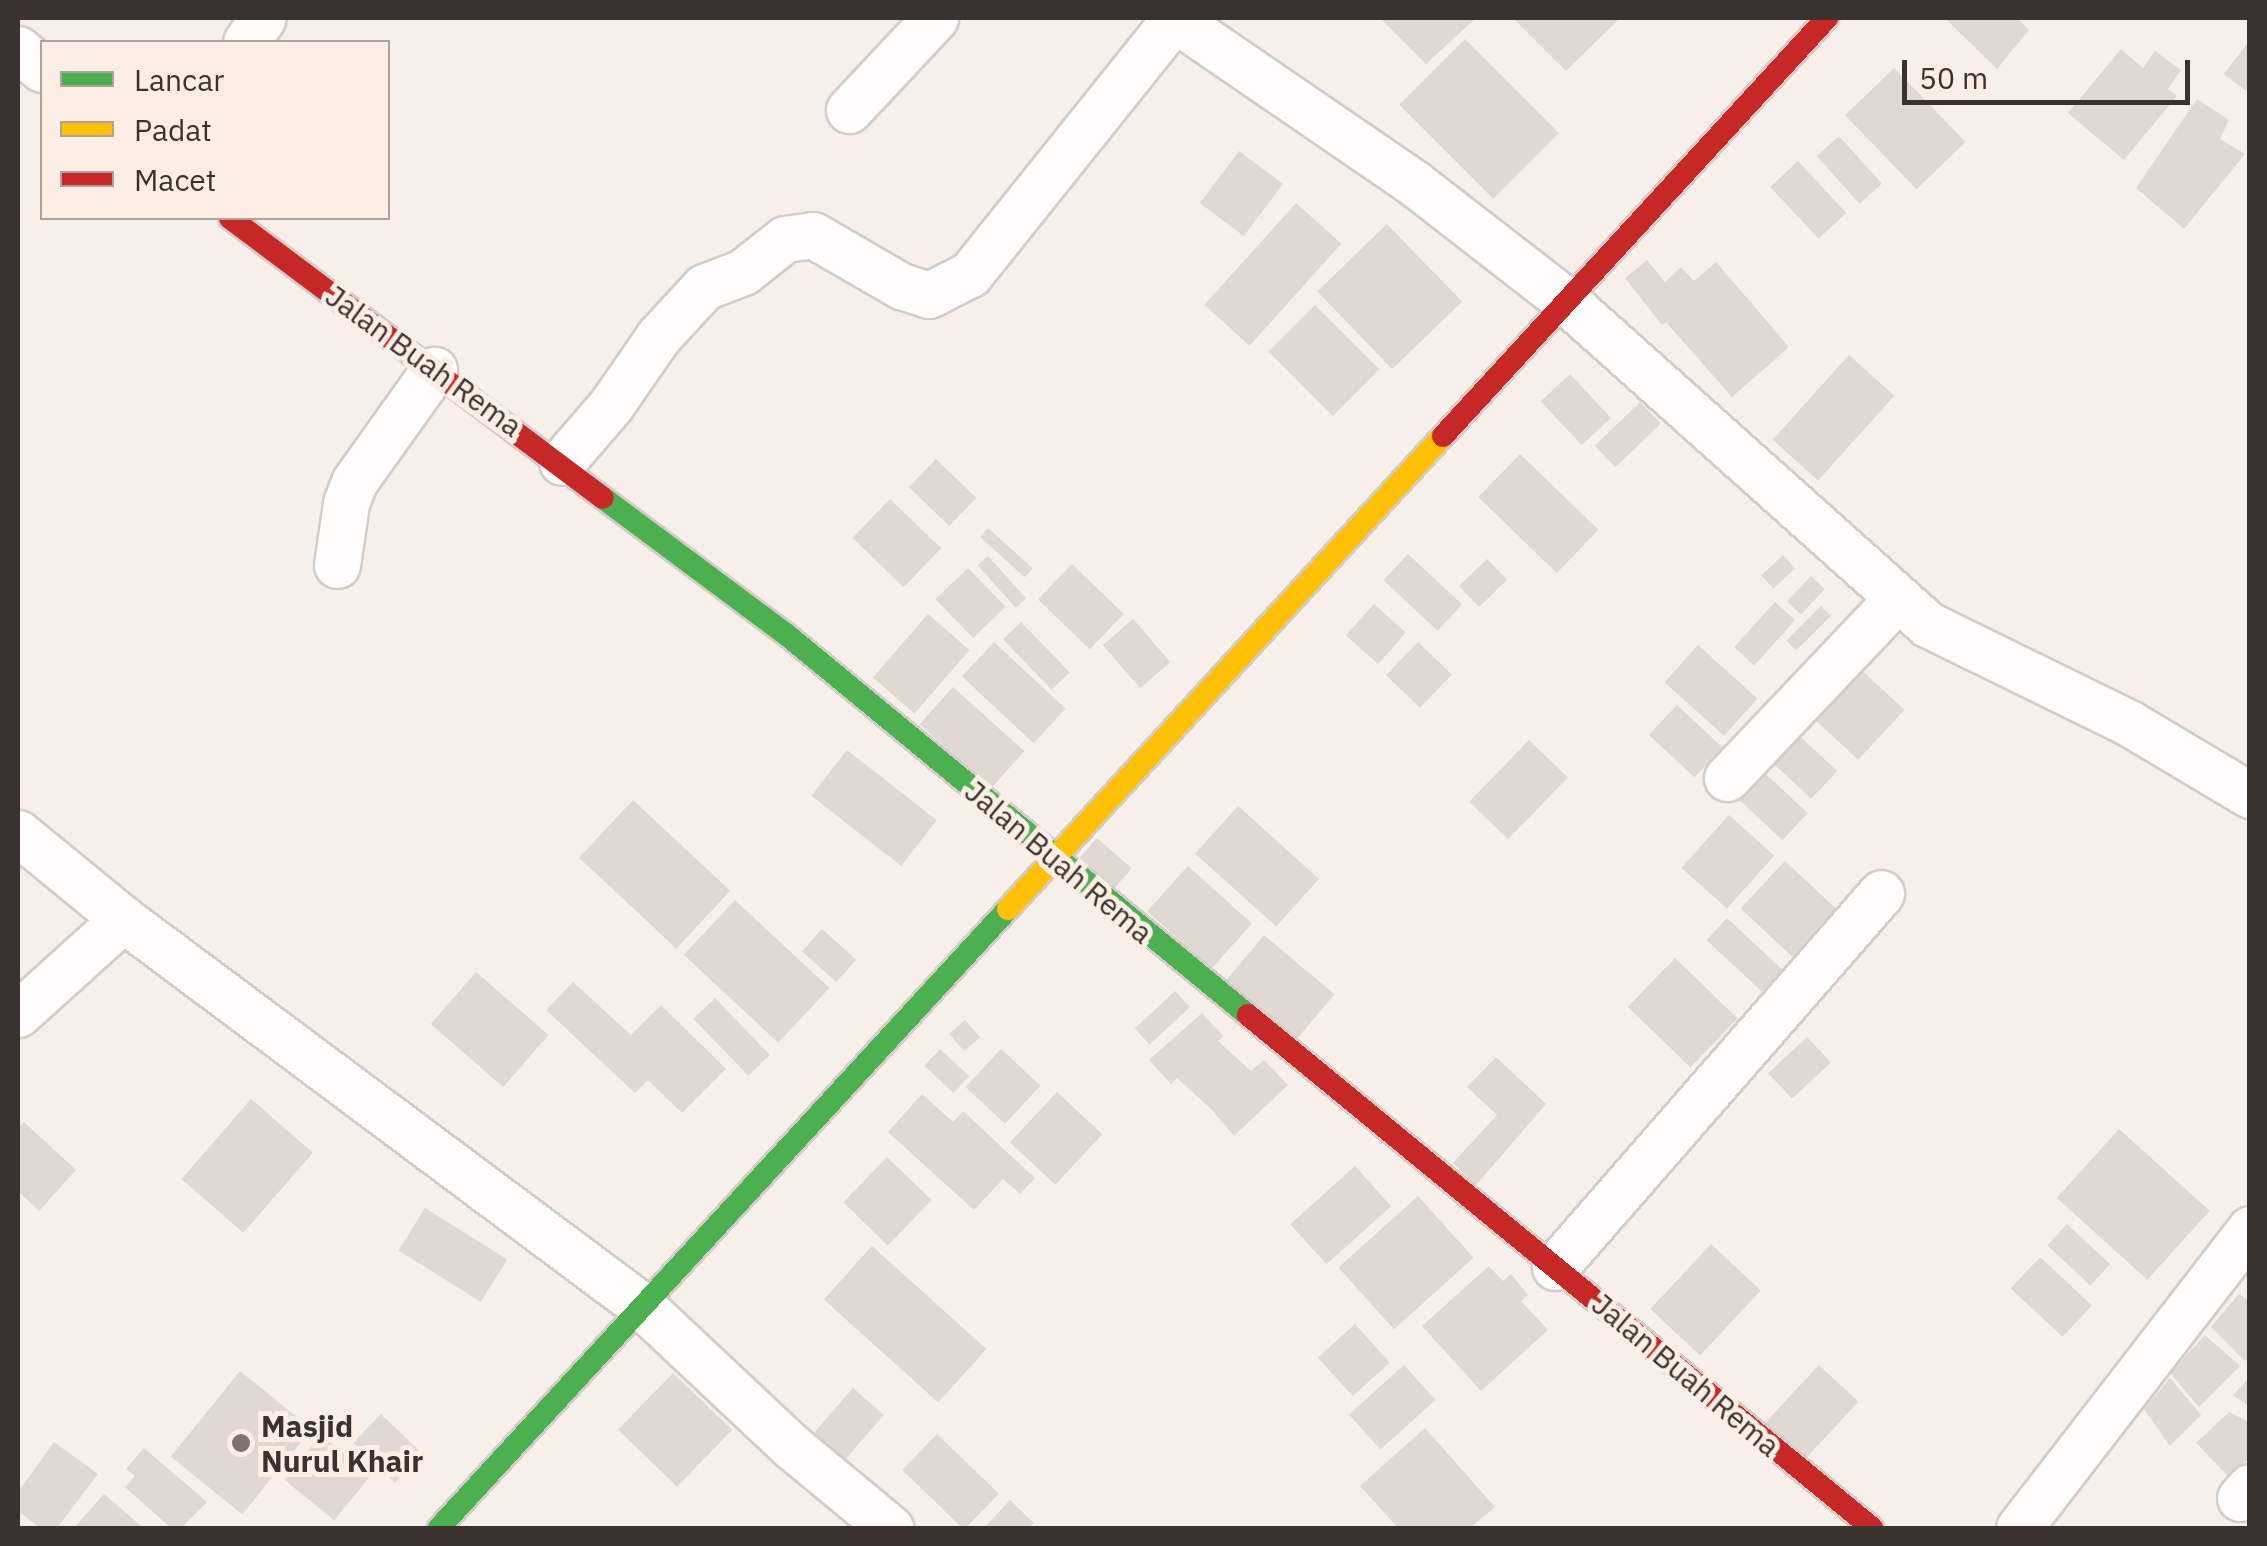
<!DOCTYPE html>
<html>
<head>
<meta charset="utf-8">
<style>
  body { margin:0 }
  #map { position:relative; width:2267px; height:1546px; overflow:hidden; background:#f7efea; font-family:"IBM Plex Sans",sans-serif }
  div>[style] { position:absolute }
  .building>* { inset:0; background:#dfd8d3; transform-origin:0 0 }
  .roads { filter:drop-shadow(2px 0 #d3ccc8) drop-shadow(-2px 0 #d3ccc8) drop-shadow(0 2px #d3ccc8) drop-shadow(0 -2px #d3ccc8) }
  .street>* { height:45px; margin:-22.5px; padding:0 22.5px; transform-origin:22.5px; border-radius:22.5px; background:#fefdfc }
  .fast>* { height:22px; margin:-11px; padding:0 11px; transform-origin:11px; border-radius:11px; background:#4caf50 }
  .slow>* { height:22px; margin:-11px; padding:0 11px; transform-origin:11px; border-radius:11px; background:#ffc107 }
  .jam>* { height:22px; margin:-11px; padding:0 11px; transform-origin:11px; border-radius:11px; background:#c62828 }
  .dots>* { width:28px; height:28px; translate:-50% -50%; box-sizing:border-box; border:5px solid #fceee5; border-radius:50% }
  span { translate:-50% -50%; white-space:nowrap; text-align:center; line-height:1.15; -webkit-text-stroke:10px #fceee5; paint-order:stroke }
  .street-label { font-size:30px; color:#39322e }
  .poi-label { font-size:30px; color:#39322e; font-weight:700 }
  .left { translate:0 -50%; text-align:left }
  .frame { position:absolute; inset:0; border:20px solid #39322e; pointer-events:none }
  .legend { position:absolute; left:40px; top:40px; width:350px; height:180px; box-sizing:border-box; background:#fceee5; border:2px solid #aea39c; margin:0; padding:12px 18px; list-style:none; font-size:30px; color:#39322e }
  .legend li { display:flex; align-items:center; gap:20px; height:50px }
  .legend b { width:50px; border:2px solid #aea39c }
  .scale { position:absolute; left:1902px; top:60px; width:288px; height:45px; box-sizing:border-box; border:5px solid #39322e; border-top:0; padding-left:12px; font-size:30px; line-height:35px; white-space:nowrap; color:#39322e; -webkit-text-stroke:8px #fceee5; paint-order:stroke }
</style>
</head>
<body>
<div id="map">
  <div class="building">
    <div style="clip-path:polygon(1380px 18px,1476px 18px,1426px 64px)"></div>
    <div style="clip-path:polygon(1513px 18px,1620px 18px,1566px 71px)"></div>
    <div style="clip-path:polygon(1945px 18px,2017px 18px,2029px 30px,1997px 69px)"></div>
    <div style="left:1465px;top:39px;width:133px;height:93px;rotate:45deg"></div>
    <div style="clip-path:polygon(2250px 40px,2250px 94px,2224px 74px)"></div>
    <div style="clip-path:polygon(2121px 49px,2143px 68px,2155px 51px,2181px 70px,2168px 89px,2177px 96px,2124px 160px,2068px 113px)"></div>
    <div style="left:1894px;top:68px;width:103px;height:68px;rotate:46deg"></div>
    <div style="clip-path:polygon(2197px 99px,2229px 120px,2220px 139px,2245px 154px,2184px 229px,2136px 188px)"></div>
    <div style="left:1839px;top:136px;width:64px;height:30px;rotate:48deg"></div>
    <div style="left:1239px;top:151px;width:55px;height:65px;rotate:37deg"></div>
    <div style="left:1798px;top:161px;width:71px;height:38px;rotate:47deg"></div>
    <div style="left:1296px;top:203px;width:61px;height:137px;rotate:42deg"></div>
    <div style="left:1387px;top:224px;width:108px;height:97px;rotate:46deg"></div>
    <div style="clip-path:polygon(1647px 260px,1665px 282px,1681px 267px,1694px 281px,1716px 262px,1789px 347px,1732px 397px,1666px 322px,1662px 325px,1625px 278px)"></div>
    <div style="left:1315px;top:305px;width:91px;height:66px;rotate:45deg"></div>
    <div style="left:1849px;top:355px;width:61px;height:114px;rotate:42deg"></div>
    <div style="left:1570px;top:374px;width:60px;height:40px;rotate:47deg"></div>
    <div style="left:1640px;top:402px;width:30px;height:63px;rotate:46deg"></div>
    <div style="left:1520px;top:454px;width:109px;height:60px;rotate:44deg"></div>
    <div style="left:936px;top:459px;width:56px;height:39px;rotate:44deg"></div>
    <div style="left:890px;top:499px;width:71px;height:54px;rotate:44deg"></div>
    <div style="left:988px;top:528px;width:60px;height:12px;rotate:42deg"></div>
    <div style="left:1408px;top:554px;width:74px;height:36px;rotate:43deg"></div>
    <div style="left:1783px;top:555px;width:18px;height:30px;rotate:47deg"></div>
    <div style="left:988px;top:556px;width:57px;height:14px;rotate:48deg"></div>
    <div style="left:1487px;top:559px;width:29px;height:39px;rotate:46deg"></div>
    <div style="left:1072px;top:564px;width:72px;height:49px;rotate:44deg"></div>
    <div style="left:968px;top:568px;width:54px;height:45px;rotate:46deg"></div>
    <div style="left:1811px;top:576px;width:19px;height:35px;rotate:43deg"></div>
    <div style="left:1775px;top:602px;width:27px;height:61px;rotate:42deg"></div>
    <div style="left:1374px;top:604px;width:43px;height:42px;rotate:42deg"></div>
    <div style="left:1821px;top:606px;width:14px;height:49px;rotate:45deg"></div>
    <div style="left:928px;top:614px;width:55px;height:84px;rotate:41deg"></div>
    <div style="left:1133px;top:619px;width:57px;height:40px;rotate:49deg"></div>
    <div style="left:1021px;top:622px;width:70px;height:25px;rotate:46deg"></div>
    <div style="left:994px;top:642px;width:98px;height:47px;rotate:43deg"></div>
    <div style="left:1418px;top:642px;width:47px;height:46px;rotate:44deg"></div>
    <div style="left:1698px;top:645px;width:80px;height:50px;rotate:42deg"></div>
    <div style="left:1854px;top:663px;width:69px;height:68px;rotate:43deg"></div>
    <div style="left:953px;top:687px;width:96px;height:50px;rotate:42deg"></div>
    <div style="left:1677px;top:705px;width:62px;height:41px;rotate:43deg"></div>
    <div style="left:1791px;top:728px;width:63px;height:38px;rotate:43deg"></div>
    <div style="left:1529px;top:740px;width:54px;height:86px;rotate:44deg"></div>
    <div style="left:847px;top:750px;width:114px;height:58px;rotate:38deg"></div>
    <div style="left:1755px;top:764px;width:72px;height:37px;rotate:43deg"></div>
    <div style="left:633px;top:800px;width:133px;height:79px;rotate:43deg"></div>
    <div style="left:1238px;top:806px;width:109px;height:64px;rotate:42deg"></div>
    <div style="left:1729px;top:815px;width:61px;height:71px;rotate:42deg"></div>
    <div style="left:1097px;top:838px;width:46px;height:36px;rotate:41deg"></div>
    <div style="left:1785px;top:861px;width:81px;height:65px;rotate:43deg"></div>
    <div style="left:1188px;top:866px;width:86px;height:61px;rotate:42deg"></div>
    <div style="left:735px;top:900px;width:129px;height:75px;rotate:43deg"></div>
    <div style="left:1727px;top:918px;width:83px;height:30px;rotate:43deg"></div>
    <div style="left:822px;top:929px;width:46px;height:30px;rotate:42deg"></div>
    <div style="left:1264px;top:935px;width:92px;height:58px;rotate:40deg"></div>
    <div style="left:1675px;top:958px;width:87px;height:68px;rotate:44deg"></div>
    <div style="left:476px;top:972px;width:96px;height:69px;rotate:41deg"></div>
    <div style="clip-path:polygon(573px 982px,631px 1035px,661px 1005px,726px 1069px,682px 1113px,648px 1080px,635px 1093px,546px 1010px)"></div>
    <div style="left:1175px;top:991px;width:22px;height:55px;rotate:47deg"></div>
    <div style="left:715px;top:998px;width:79px;height:30px;rotate:46deg"></div>
    <div style="clip-path:polygon(1202px 1013px,1223px 1036px,1218px 1041px,1251px 1071px,1264px 1060px,1288px 1085px,1234px 1136px,1211px 1109px,1177px 1078px,1171px 1084px,1149px 1060px)"></div>
    <div style="left:965px;top:1020px;width:23px;height:21px;rotate:49deg"></div>
    <div style="left:1807px;top:1037px;width:35px;height:53px;rotate:47deg"></div>
    <div style="left:940px;top:1049px;width:40px;height:23px;rotate:43deg"></div>
    <div style="left:1001px;top:1049px;width:54px;height:52px;rotate:43deg"></div>
    <div style="clip-path:polygon(1496px 1057px,1546px 1104px,1476px 1185px,1453px 1163px,1497px 1115px,1467px 1087px)"></div>
    <div style="left:1057px;top:1092px;width:62px;height:69px;rotate:43deg"></div>
    <div style="clip-path:polygon(922px 1094px,953px 1122px,963px 1111px,1035px 1178px,1020px 1194px,1003px 1179px,974px 1210px,888px 1132px)"></div>
    <div style="left:251px;top:1099px;width:82px;height:106px;rotate:41deg"></div>
    <div style="clip-path:polygon(24px 1122px,76px 1170px,39px 1211px,18px 1191px,18px 1128px)"></div>
    <div style="left:2119px;top:1129px;width:122px;height:93px;rotate:42deg"></div>
    <div style="left:887px;top:1157px;width:62px;height:63px;rotate:44deg"></div>
    <div style="left:1355px;top:1166px;width:54px;height:87px;rotate:48deg"></div>
    <div style="left:1418px;top:1196px;width:83px;height:107px;rotate:48deg"></div>
    <div style="left:425px;top:1208px;width:97px;height:50px;rotate:32deg"></div>
    <div style="left:2067px;top:1224px;width:59px;height:29px;rotate:43deg"></div>
    <div style="left:1711px;top:1244px;width:68px;height:89px;rotate:43deg"></div>
    <div style="left:872px;top:1246px;width:154px;height:72px;rotate:42deg"></div>
    <div style="left:2040px;top:1257px;width:71px;height:43px;rotate:43deg"></div>
    <div style="clip-path:polygon(1489px 1266px,1503px 1281px,1511px 1274px,1528px 1295px,1521px 1301px,1548px 1330px,1481px 1391px,1422px 1326px)"></div>
    <div style="clip-path:polygon(2239px 1294px,2250px 1302px,2250px 1357px,2245px 1361px,2211px 1327px)"></div>
    <div style="left:1355px;top:1324px;width:52px;height:50px;rotate:48deg"></div>
    <div style="clip-path:polygon(2205px 1335px,2240px 1366px,2199px 1407px,2170px 1373px)"></div>
    <div style="left:1404px;top:1365px;width:47px;height:74px;rotate:48deg"></div>
    <div style="left:1819px;top:1365px;width:54px;height:79px;rotate:43deg"></div>
    <div style="left:240px;top:1371px;width:92px;height:110px;rotate:39deg"></div>
    <div style="left:673px;top:1373px;width:82px;height:79px;rotate:44deg"></div>
    <div style="clip-path:polygon(2250px 1377px,2250px 1407px,2233px 1395px)"></div>
    <div style="clip-path:polygon(2170px 1378px,2201px 1415px,2170px 1446px,2144px 1409px)"></div>
    <div style="left:853px;top:1388px;width:41px;height:60px;rotate:41deg"></div>
    <div style="clip-path:polygon(2229px 1412px,2250px 1422px,2250px 1457px,2230px 1478px,2196px 1443px)"></div>
    <div style="left:381px;top:1414px;width:58px;height:40px;rotate:44deg"></div>
    <div style="clip-path:polygon(1425px 1428px,1495px 1507px,1470px 1528px,1398px 1528px,1360px 1486px)"></div>
    <div style="left:937px;top:1434px;width:86px;height:50px;rotate:44deg"></div>
    <div style="left:321px;top:1435px;width:64px;height:58px;rotate:39deg"></div>
    <div style="clip-path:polygon(54px 1442px,98px 1474px,57px 1528px,40px 1528px,18px 1511px,18px 1492px)"></div>
    <div style="clip-path:polygon(144px 1448px,207px 1502px,181px 1528px,171px 1528px,125px 1487px,135px 1476px,126px 1469px)"></div>
    <div style="clip-path:polygon(104px 1494px,141px 1526px,139px 1528px,74px 1528px)"></div>
    <div style="clip-path:polygon(1010px 1500px,1034px 1523px,1029px 1528px,984px 1528px)"></div>
  </div>
  <div class="roads">
    <div class="street">
      <div style="left:1173px;top:18px;width:292px;rotate:34.4deg"></div>
      <div style="left:1414px;top:183px;width:191px;rotate:37.8deg"></div>
      <div style="left:1565px;top:300px;width:486px;rotate:41.8deg"></div>
      <div style="left:1927px;top:624px;width:225px;rotate:26.1deg"></div>
      <div style="left:2129px;top:723px;width:141px;rotate:30.8deg"></div>
      <div style="left:246px;top:42px;width:29px;rotate:-55deg"></div>
      <div style="left:18px;top:49px;width:31px;rotate:40deg"></div>
      <div style="left:849px;top:110px;width:126px;rotate:-46.9deg"></div>
      <div style="left:562px;top:462px;width:75px;rotate:-49.3deg"></div>
      <div style="left:611px;top:405px;width:83px;rotate:-55.3deg"></div>
      <div style="left:658px;top:337px;width:68px;rotate:-47.4deg"></div>
      <div style="left:704px;top:287px;width:42px;rotate:-21deg"></div>
      <div style="left:743px;top:272px;width:53px;rotate:-38.2deg"></div>
      <div style="left:785px;top:239px;width:28px;rotate:-8deg"></div>
      <div style="left:813px;top:235px;width:102px;rotate:30.1deg"></div>
      <div style="left:901px;top:286px;width:29px;rotate:18deg"></div>
      <div style="left:929px;top:295px;width:46px;rotate:-27.1deg"></div>
      <div style="left:970px;top:274px;width:327px;rotate:-51.3deg"></div>
      <div style="left:337px;top:565px;width:63px;rotate:-81.7deg"></div>
      <div style="left:346px;top:503px;width:22px;rotate:-69deg"></div>
      <div style="left:354px;top:482px;width:138px;rotate:-54.5deg"></div>
      <div style="left:1727px;top:778px;width:245px;rotate:-46.5deg"></div>
      <div style="left:18px;top:833px;width:136px;rotate:39.3deg"></div>
      <div style="left:123px;top:919px;width:647px;rotate:36.71deg"></div>
      <div style="left:642px;top:1306px;width:204px;rotate:43.2deg"></div>
      <div style="left:791px;top:1446px;width:129px;rotate:39.6deg"></div>
      <div style="left:18px;top:1014px;width:142px;rotate:-42.1deg"></div>
      <div style="left:1555px;top:1267px;width:496px;rotate:-48.9deg"></div>
      <div style="left:2240px;top:1498px;width:15px;rotate:-48deg"></div>
      <div style="left:2019px;top:1528px;width:378px;rotate:-52.3deg"></div>
    </div>
    <div class="fast">
      <div style="left:603px;top:498px;width:229px;rotate:36.7deg"></div>
      <div style="left:787px;top:635px;width:597px;rotate:39.5deg"></div>
      <div style="left:439px;top:1528px;width:841px;rotate:-47.41deg"></div>
    </div>
    <div class="slow">
      <div style="left:1008px;top:909px;width:643px;rotate:-47.4deg"></div>
    </div>
    <div class="jam">
      <div style="left:230px;top:218px;width:466px;rotate:36.9deg"></div>
      <div style="left:1443px;top:436px;width:568px;rotate:-47.43deg"></div>
      <div style="left:1248px;top:1015px;width:808px;rotate:39.42deg"></div>
    </div>
  </div>
  <div class="dots">
    <div style="left:241px;top:1443px;background:#7c7470"></div>
  </div>
  <div class="street-label">
    <span style="left:424px;top:361px;rotate:36deg">Jalan Buah Rema</span>
    <span style="left:1059px;top:862px;rotate:40deg">Jalan Buah Rema</span>
    <span style="left:1686px;top:1375px;rotate:40deg">Jalan Buah Rema</span>
  </div>
  <div class="poi-label">
    <span class="left" style="left:261px;top:1443px">Masjid<br>Nurul Khair</span>
  </div>
  <div class="frame"></div>
  <ul class="legend">
  <li><b style="height:12px;background:#4caf50"></b>Lancar</li>
  <li><b style="height:12px;background:#ffc107"></b>Padat</li>
  <li><b style="height:12px;background:#c62828"></b>Macet</li>
  </ul>
  <div class="scale">50 m</div>
</div>
</body>
</html>
